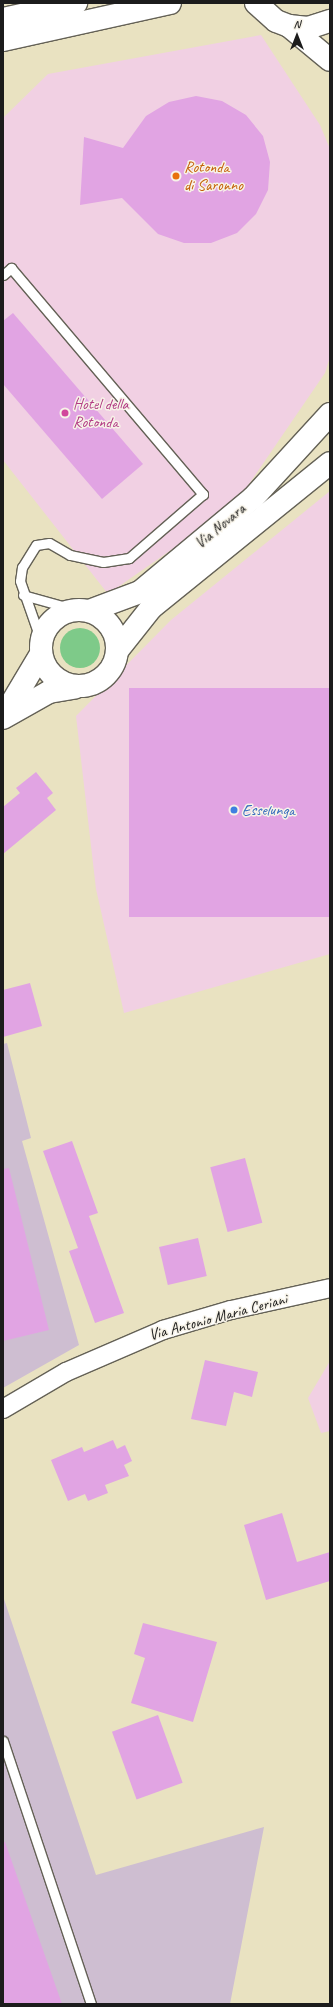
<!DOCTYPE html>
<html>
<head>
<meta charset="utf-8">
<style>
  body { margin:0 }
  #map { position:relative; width:333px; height:2007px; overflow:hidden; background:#e9e2c1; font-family:Caveat,sans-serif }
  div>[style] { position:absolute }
  .built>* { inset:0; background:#f1d0e3 }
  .industrial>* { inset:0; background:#cebed1 }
  .green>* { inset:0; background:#7eca89 }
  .round { border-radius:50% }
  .building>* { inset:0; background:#e1a4e3; transform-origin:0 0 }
  .roads { filter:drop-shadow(1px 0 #646156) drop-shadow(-1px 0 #646156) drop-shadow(0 1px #646156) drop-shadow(0 -1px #646156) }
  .service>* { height:9px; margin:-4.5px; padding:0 4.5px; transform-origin:4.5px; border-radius:4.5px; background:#fff }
  .minor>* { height:18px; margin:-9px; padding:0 9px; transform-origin:9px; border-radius:9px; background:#fff }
  .primary>* { height:22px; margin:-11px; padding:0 11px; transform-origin:11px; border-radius:11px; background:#fff }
  .primary>.ring { margin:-11px; padding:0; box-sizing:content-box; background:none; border:22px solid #fff; border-radius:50% }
  .motorway>* { height:22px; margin:-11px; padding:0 11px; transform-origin:11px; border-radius:11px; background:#fff }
  .dots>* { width:11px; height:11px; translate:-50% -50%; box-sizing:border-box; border:2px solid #f7f3e8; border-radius:50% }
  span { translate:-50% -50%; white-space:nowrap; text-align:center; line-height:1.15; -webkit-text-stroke:3px #f7f3e8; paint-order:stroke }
  .food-label { font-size:16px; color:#c56008 }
  .left { translate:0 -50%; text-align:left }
  .hotel-label { font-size:16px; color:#b23c85 }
  .street-label { font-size:16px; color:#1c1c1c }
  .shop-label { font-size:16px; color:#366cbe }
  .frame { position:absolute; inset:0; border:4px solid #1c1c1c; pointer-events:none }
  .north { position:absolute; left:277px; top:16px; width:40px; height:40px; -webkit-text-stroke:3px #f7f3e8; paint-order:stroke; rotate:0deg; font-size:11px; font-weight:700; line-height:16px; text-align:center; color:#1c1c1c }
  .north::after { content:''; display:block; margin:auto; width:14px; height:18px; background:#1c1c1c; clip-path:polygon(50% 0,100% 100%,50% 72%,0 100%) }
</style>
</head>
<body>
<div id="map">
  <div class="built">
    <div style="clip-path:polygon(261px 35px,320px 125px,330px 149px,330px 357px,325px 373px,234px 506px,108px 594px,3px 460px,3px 118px,48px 74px)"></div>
    <div style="clip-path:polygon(330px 491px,330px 954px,124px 1013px,96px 889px,76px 716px,171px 620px)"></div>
    <div style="clip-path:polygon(330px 1361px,330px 1431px,321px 1433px,308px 1398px)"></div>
  </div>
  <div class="industrial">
    <div style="clip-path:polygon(7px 1043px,31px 1138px,22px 1141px,79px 1345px,3px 1388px,3px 1044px)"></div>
    <div style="clip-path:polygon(3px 1596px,96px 1875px,264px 1827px,230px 2004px,3px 2004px)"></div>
  </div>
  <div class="green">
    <div class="round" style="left:60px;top:628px;width:40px;height:40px"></div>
  </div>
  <div class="building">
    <div style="clip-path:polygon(196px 96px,222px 101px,246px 115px,263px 136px,270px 162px,268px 190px,256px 214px,237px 233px,211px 243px,184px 243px,158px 234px,122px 198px,80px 205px,84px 137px,123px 148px,146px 116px,169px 102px)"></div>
    <div style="clip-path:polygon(13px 313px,143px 464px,102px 499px,3px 384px,3px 321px)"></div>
    <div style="left:330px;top:688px;width:229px;height:201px;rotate:90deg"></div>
    <div style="clip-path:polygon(36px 772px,53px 793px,47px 798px,56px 810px,3px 854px,3px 807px,20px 793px,16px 788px)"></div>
    <div style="clip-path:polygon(30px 983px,42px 1026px,3px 1037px,3px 990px)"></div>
    <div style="clip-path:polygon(72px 1141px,98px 1213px,89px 1216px,124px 1313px,95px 1323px,69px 1251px,78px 1248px,43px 1151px)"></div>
    <div style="left:245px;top:1158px;width:67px;height:36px;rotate:75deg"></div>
    <div style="clip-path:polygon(9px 1168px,49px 1330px,3px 1341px,3px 1169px)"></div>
    <div style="left:198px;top:1238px;width:39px;height:40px;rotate:77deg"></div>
    <div style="clip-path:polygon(205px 1360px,258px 1372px,252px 1397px,234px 1392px,226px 1426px,191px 1419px)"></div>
    <div style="clip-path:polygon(113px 1440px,117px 1449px,125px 1445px,132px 1461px,124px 1465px,129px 1476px,105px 1485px,108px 1493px,88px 1501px,85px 1494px,68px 1501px,51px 1460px,82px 1447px,84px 1452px)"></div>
    <div style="clip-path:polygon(282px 1513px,297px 1562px,330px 1552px,330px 1581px,266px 1600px,244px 1525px)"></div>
    <div style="clip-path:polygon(143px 1623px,217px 1642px,193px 1722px,131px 1703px,145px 1658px,134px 1654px)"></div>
    <div style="left:158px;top:1715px;width:72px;height:49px;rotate:70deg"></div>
    <div style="clip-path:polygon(3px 1842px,5px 1842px,62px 2004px,3px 2004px)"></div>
  </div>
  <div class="roads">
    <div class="service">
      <div style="left:3px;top:275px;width:11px;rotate:-41deg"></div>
      <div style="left:11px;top:268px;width:297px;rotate:49.7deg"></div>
      <div style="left:203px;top:494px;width:98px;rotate:139.1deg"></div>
      <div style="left:129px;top:558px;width:26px;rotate:171deg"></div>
      <div style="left:103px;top:562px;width:34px;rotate:-168deg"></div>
      <div style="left:70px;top:555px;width:24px;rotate:-150deg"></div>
      <div style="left:49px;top:543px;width:13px;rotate:171deg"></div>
      <div style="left:36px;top:545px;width:26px;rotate:122deg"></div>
      <div style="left:22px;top:567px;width:14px;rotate:98deg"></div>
      <div style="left:20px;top:581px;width:64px;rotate:70.7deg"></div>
      <div style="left:23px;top:595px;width:56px;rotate:15.5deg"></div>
      <div style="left:3px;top:1741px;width:277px;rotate:71.5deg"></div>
    </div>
    <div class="minor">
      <div style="left:3px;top:1409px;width:73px;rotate:-30.4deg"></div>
      <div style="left:66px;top:1372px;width:106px;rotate:-23.4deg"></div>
      <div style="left:163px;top:1330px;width:71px;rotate:-16.4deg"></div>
      <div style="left:231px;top:1310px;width:101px;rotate:-12.5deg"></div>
    </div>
    <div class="primary">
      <div style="left:256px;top:3px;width:27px;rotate:42deg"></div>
      <div style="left:276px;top:21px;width:14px;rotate:21deg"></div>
      <div style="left:289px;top:26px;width:19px;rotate:6deg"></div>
      <div style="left:308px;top:28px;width:23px;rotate:-18deg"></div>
      <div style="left:289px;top:26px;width:53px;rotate:39.7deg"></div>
      <div class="ring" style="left:41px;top:610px;width:54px;height:54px"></div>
      <div style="left:89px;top:611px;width:54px;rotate:-20.4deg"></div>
      <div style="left:140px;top:592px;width:147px;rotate:-39.8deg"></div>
      <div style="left:253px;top:498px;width:114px;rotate:-47.5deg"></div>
      <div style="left:117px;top:651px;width:55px;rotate:-51.7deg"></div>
      <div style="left:151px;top:608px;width:230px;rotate:-39deg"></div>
      <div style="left:4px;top:716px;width:72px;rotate:-59.2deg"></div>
      <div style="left:3px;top:718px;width:53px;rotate:-29.5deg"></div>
      <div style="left:49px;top:692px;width:27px;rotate:-10deg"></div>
    </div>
    <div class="motorway">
      <div style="left:3px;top:19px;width:75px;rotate:-12.4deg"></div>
      <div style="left:3px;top:40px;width:171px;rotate:-12.5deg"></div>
    </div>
  </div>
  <div class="dots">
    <div style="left:176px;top:176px;background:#e8710a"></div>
    <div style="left:65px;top:413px;background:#d1479c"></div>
    <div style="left:234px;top:810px;background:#3f7fe0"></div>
  </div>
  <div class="food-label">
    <span class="left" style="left:184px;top:176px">Rotonda<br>di Saronno</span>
  </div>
  <div class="hotel-label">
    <span class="left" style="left:73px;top:413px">Hotel della<br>Rotonda</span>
  </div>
  <div class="street-label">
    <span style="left:220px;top:526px;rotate:-40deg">Via Novara</span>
    <span style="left:218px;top:1317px;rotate:-15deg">Via Antonio Maria Ceriani</span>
  </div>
  <div class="shop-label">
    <span class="left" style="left:242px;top:810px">Esselunga</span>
  </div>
  <div class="frame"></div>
  <div class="north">N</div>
</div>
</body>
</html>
